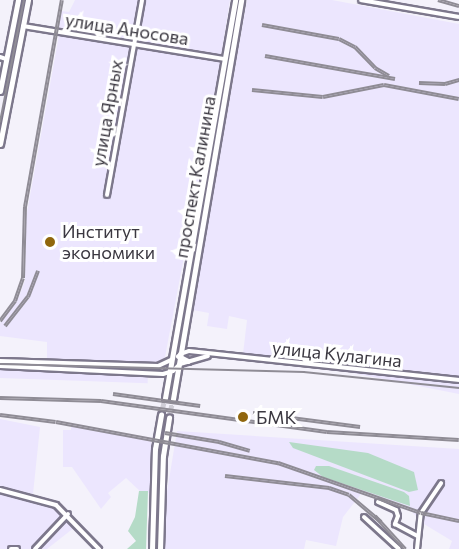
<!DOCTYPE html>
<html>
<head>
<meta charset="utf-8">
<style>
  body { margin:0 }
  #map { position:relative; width:459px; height:549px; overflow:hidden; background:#f4f2fb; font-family:Commissioner,sans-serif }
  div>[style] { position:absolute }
  .built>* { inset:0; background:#ece6fe; transform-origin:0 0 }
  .green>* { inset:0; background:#b5dbc7 }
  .major-tunnel>* { height:5px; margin-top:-2.5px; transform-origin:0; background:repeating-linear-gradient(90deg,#cfcdd6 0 5px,transparent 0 7.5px) }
  .roads { filter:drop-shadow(2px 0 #7d788c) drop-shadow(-2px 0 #7d788c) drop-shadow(0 2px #7d788c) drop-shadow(0 -2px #7d788c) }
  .minor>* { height:4px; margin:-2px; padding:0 2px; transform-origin:2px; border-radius:2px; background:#fff }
  .major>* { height:5px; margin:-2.5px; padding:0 2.5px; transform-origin:2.5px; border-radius:2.5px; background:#fff }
  .tram>* { height:1.5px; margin:-0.75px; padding:0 0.75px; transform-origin:0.75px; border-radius:0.75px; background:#8f8c95 }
  .rail>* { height:4px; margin-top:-2px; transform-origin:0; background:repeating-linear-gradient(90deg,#fff 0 4.5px,#8f8c95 0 9px); box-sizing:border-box; border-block:2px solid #8f8c95 }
  .dots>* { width:16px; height:16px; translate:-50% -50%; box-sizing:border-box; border:3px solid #fff; border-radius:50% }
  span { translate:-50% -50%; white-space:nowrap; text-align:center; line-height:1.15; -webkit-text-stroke:6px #fff; paint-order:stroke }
  .street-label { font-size:18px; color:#3b3841 }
  .poi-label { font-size:18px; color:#3b3841 }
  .left { translate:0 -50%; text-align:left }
</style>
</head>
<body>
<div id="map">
  <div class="built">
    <div style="clip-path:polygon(75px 0,230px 0,221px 56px,58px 28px,61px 11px,69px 12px)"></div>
    <div style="clip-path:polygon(247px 0,332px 0,459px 24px,459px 394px,277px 358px,243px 354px,247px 320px,229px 316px,227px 329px,207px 326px,209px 313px,193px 310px)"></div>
    <div style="clip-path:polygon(59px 35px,221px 61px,165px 357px,159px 363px,47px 361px,47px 342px,0 336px,0 323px,19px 297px,25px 280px,26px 218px)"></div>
    <div style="left:0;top:370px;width:148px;height:8px;rotate:2deg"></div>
    <div style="clip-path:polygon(0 419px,40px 427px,33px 494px,0 488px)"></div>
    <div style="clip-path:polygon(71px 425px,151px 440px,151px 493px,141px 492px,126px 478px,108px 493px,111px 497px,101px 509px,72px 467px,63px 467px,63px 430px,71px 430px)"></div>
    <div style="clip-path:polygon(177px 431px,459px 449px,459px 549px,449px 549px,452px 541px,424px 524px,412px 512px,361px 494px,343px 517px,336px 546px,306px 540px,304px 549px,163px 549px,160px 546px,162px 522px)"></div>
    <div style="clip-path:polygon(0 492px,55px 507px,75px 527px,47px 549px,0 549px)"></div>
  </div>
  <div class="green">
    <div style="clip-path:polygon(289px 442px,368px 453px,414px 472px,418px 490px,409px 492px,293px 448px)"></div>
    <div style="clip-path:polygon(316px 466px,329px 466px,404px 492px,409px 496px,410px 506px,323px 477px,314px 470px)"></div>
    <div style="clip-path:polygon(139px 491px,148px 491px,146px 549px,127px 549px,136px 541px,128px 531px,135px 517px)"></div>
  </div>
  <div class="major-tunnel">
    <div style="left:161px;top:415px;width:17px;rotate:-77deg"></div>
    <div style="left:169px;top:417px;width:18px;rotate:-77deg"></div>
  </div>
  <div class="roads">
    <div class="minor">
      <div style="left:361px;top:0;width:99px;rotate:9.8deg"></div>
      <div style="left:23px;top:26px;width:205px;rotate:9.3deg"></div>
      <div style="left:0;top:57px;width:6px;rotate:18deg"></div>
      <div style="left:107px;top:195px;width:198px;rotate:-79.8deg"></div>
      <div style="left:180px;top:354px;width:9px;rotate:-18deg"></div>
      <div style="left:189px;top:351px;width:272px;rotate:6.1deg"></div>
      <div style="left:0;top:361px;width:158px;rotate:1.8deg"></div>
      <div style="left:158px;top:366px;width:14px;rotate:-25deg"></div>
      <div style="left:0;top:366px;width:163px;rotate:2.8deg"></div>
      <div style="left:163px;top:374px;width:10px;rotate:-17deg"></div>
      <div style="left:173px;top:371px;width:10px;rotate:-45deg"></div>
      <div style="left:180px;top:364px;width:29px;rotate:-16deg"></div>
      <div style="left:0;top:490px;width:58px;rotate:15deg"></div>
      <div style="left:56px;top:505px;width:62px;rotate:45.7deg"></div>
      <div style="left:378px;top:502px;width:20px;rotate:24deg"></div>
      <div style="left:396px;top:510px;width:6px;rotate:72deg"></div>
      <div style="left:398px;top:516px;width:9px;rotate:111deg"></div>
      <div style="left:395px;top:524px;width:26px;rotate:28deg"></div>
      <div style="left:364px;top:517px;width:47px;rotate:42.4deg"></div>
      <div style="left:11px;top:549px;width:6px"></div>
      <div style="left:35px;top:549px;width:48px;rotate:-46.7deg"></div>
      <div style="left:417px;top:549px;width:36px;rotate:-84deg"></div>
      <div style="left:421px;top:513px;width:36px;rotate:-56deg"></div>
    </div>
    <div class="major">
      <div style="left:0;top:91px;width:93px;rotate:-78.8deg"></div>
      <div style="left:0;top:144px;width:147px;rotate:-79deg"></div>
      <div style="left:178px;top:356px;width:11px;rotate:27deg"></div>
      <div style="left:165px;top:398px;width:404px;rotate:-80deg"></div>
      <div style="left:173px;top:399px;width:405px;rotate:-80.3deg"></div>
      <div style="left:152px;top:549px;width:100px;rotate:-88.3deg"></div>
      <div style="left:155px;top:449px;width:35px;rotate:-80deg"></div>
      <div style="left:160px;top:549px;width:93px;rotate:-88.2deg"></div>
      <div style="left:163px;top:456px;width:39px;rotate:-81deg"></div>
    </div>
  </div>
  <div class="tram">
    <div style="left:0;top:122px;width:124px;rotate:-78.9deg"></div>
    <div style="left:0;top:364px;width:304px;rotate:1.5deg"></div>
    <div style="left:304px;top:372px;width:156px;rotate:5.9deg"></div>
  </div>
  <div class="rail">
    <div style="left:438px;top:0;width:22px;rotate:16deg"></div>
    <div style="left:262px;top:25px;width:78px;rotate:10.3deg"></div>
    <div style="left:339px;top:39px;width:18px;rotate:27deg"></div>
    <div style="left:355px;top:47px;width:29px;rotate:46deg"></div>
    <div style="left:375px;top:68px;width:16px;rotate:30deg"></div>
    <div style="left:265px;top:56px;width:132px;rotate:10deg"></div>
    <div style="left:419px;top:83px;width:26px;rotate:2deg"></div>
    <div style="left:445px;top:84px;width:15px;rotate:-16deg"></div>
    <div style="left:252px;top:90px;width:71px;rotate:5.6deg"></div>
    <div style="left:323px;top:97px;width:62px;rotate:-11.1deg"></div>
    <div style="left:384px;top:85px;width:76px;rotate:10.6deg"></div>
    <div style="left:0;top:321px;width:25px;rotate:-53deg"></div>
    <div style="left:15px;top:301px;width:24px;rotate:-71deg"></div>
    <div style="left:23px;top:278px;width:71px;rotate:-88.4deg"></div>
    <div style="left:25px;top:207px;width:210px;rotate:-79.9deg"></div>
    <div style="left:5px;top:326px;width:37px;rotate:-52deg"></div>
    <div style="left:28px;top:297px;width:28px;rotate:-69deg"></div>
    <div style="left:113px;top:394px;width:88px;rotate:7.9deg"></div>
    <div style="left:0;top:398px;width:101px;rotate:1.7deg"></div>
    <div style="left:101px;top:401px;width:228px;rotate:7.8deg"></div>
    <div style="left:327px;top:432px;width:132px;rotate:3.5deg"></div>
    <div style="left:253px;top:413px;width:108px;rotate:7.5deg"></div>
    <div style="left:0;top:415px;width:56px;rotate:7.1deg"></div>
    <div style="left:56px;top:422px;width:226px;rotate:10.5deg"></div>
    <div style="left:278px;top:463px;width:151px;rotate:19.3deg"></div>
    <div style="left:421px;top:513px;width:39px;rotate:12deg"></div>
    <div style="left:165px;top:433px;width:55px;rotate:9.5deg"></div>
    <div style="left:219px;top:442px;width:32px;rotate:16deg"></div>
    <div style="left:225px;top:476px;width:105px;rotate:6.6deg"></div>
    <div style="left:329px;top:488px;width:21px;rotate:19deg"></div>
    <div style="left:349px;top:495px;width:42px;rotate:40.2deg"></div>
    <div style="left:375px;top:516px;width:45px;rotate:47.7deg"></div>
  </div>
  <div class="dots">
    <div style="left:50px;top:242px;background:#90660d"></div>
    <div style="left:243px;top:417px;background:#90660d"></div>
  </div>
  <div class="street-label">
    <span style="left:127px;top:29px;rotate:9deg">улица Аносова</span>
    <span style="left:107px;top:113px;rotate:-80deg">улица Ярных</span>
    <span style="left:195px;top:177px;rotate:-80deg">проспект Калинина</span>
    <span style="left:337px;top:354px;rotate:6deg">улица Кулагина</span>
  </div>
  <div class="poi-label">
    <span class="left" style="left:62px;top:242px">Институт<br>экономики</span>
    <span class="left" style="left:256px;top:417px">БМК</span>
  </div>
</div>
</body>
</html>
